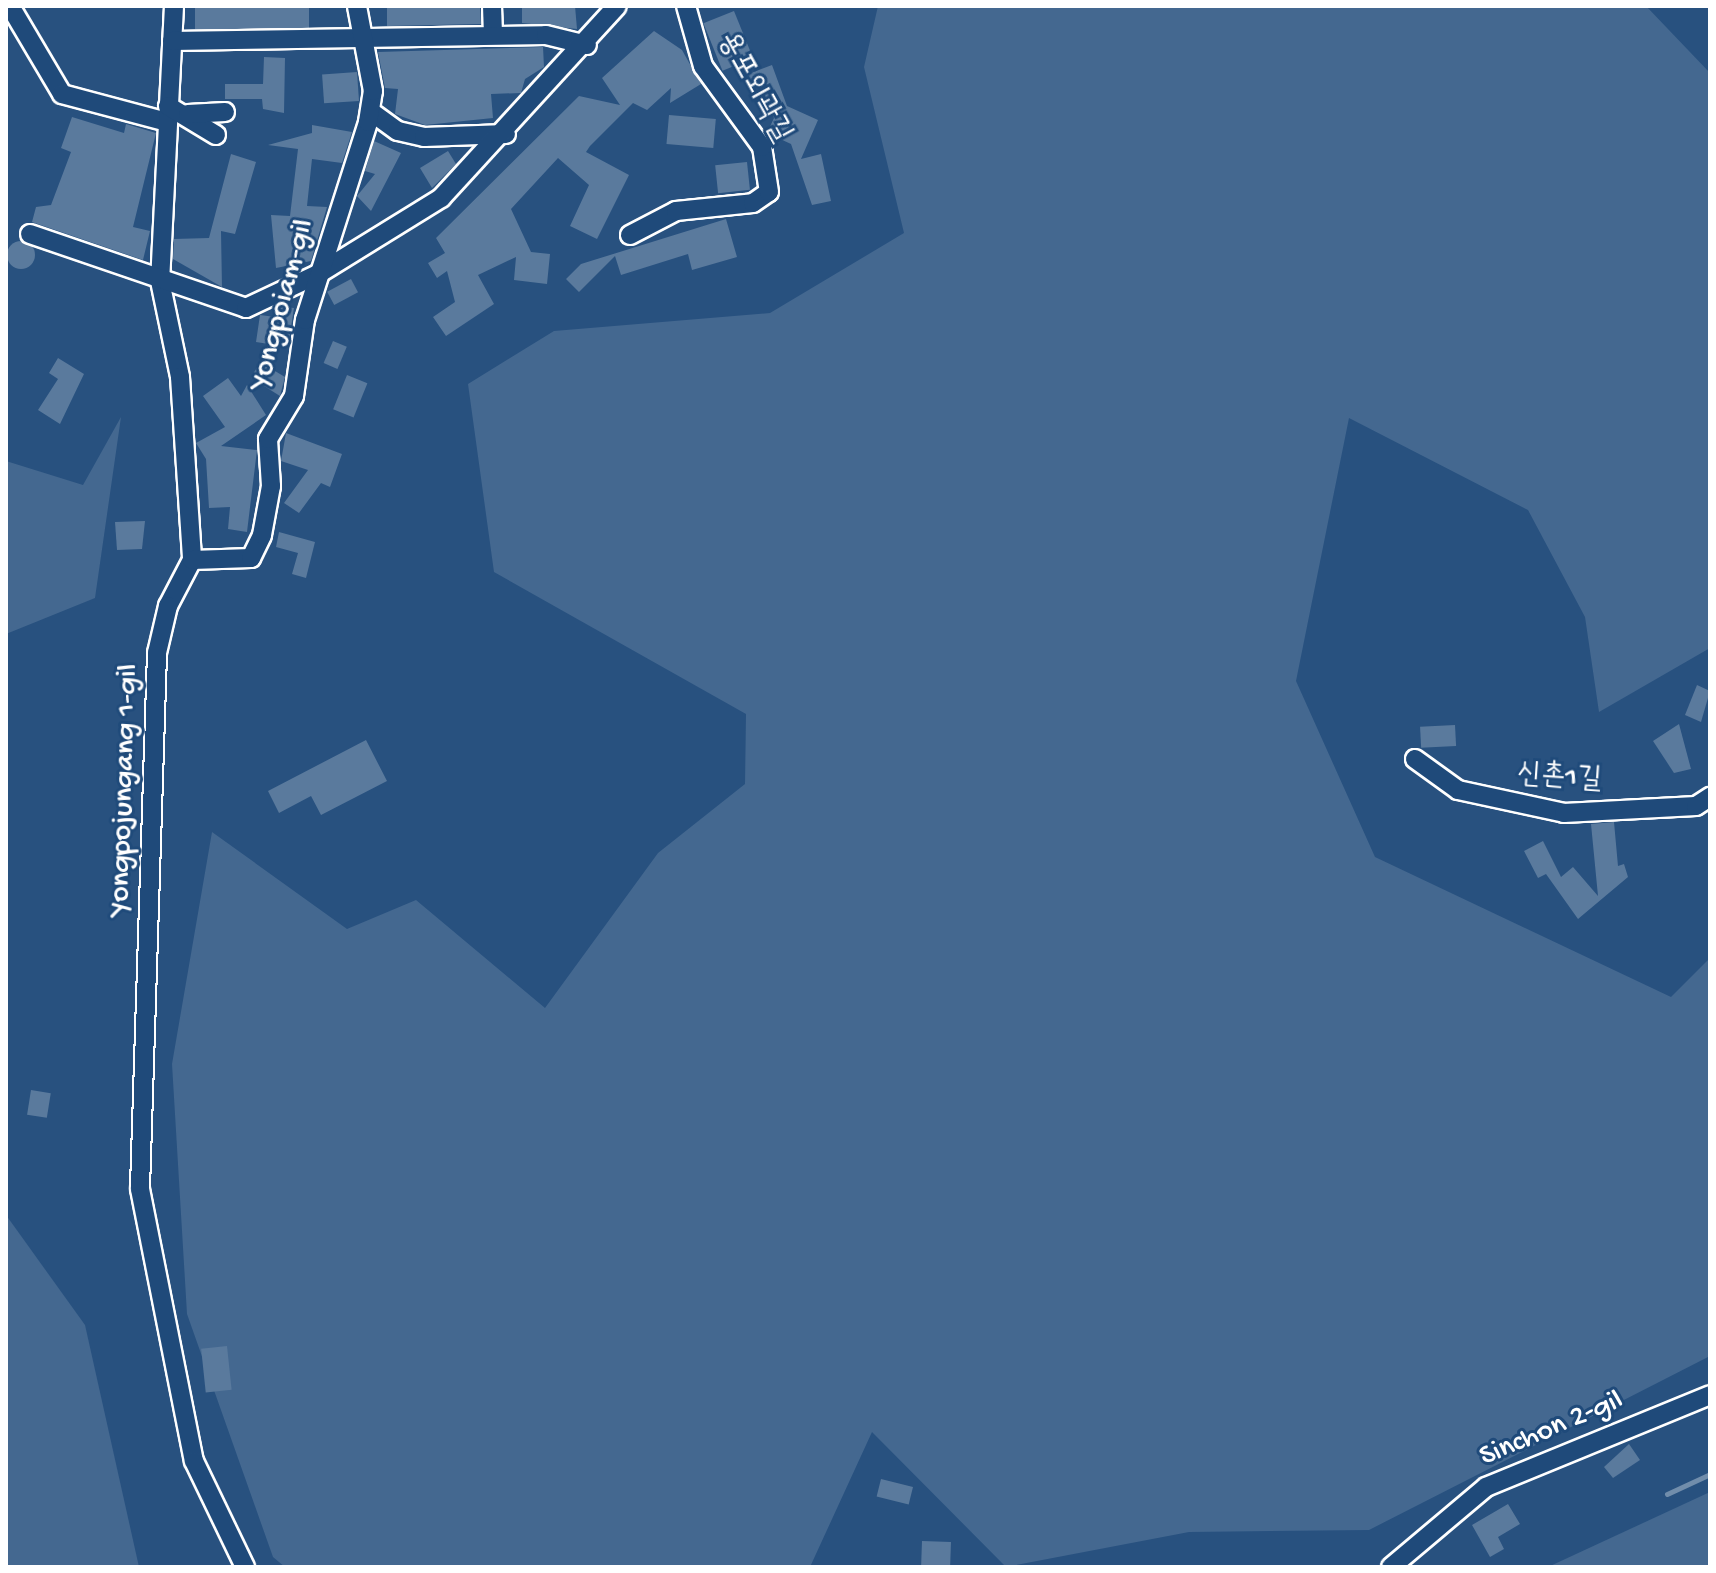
<!DOCTYPE html>
<html>
<head>
<meta charset="utf-8">
<style>
  body { margin:0 }
  #map { position:relative; width:1716px; height:1573px; overflow:hidden; background:#28517f; font-family:"Gochi Hand","Poor Story",sans-serif }
  div>[style] { position:absolute }
  .green>* { inset:0; background:#446890 }
  .stream>* { height:5px; margin:-2.5px; padding:0 2.5px; transform-origin:2.5px; border-radius:2.5px; background:#718dab }
  .building>* { inset:0; background:#5a7a9d; transform-origin:0 0 }
  .round { border-radius:50% }
  .roads { filter:drop-shadow(2px 0 #fff) drop-shadow(-2px 0 #fff) drop-shadow(0 2px #fff) drop-shadow(0 -2px #fff) }
  .minor>* { height:18px; margin:-9px; padding:0 9px; transform-origin:9px; border-radius:9px; background:#1f4a7a }
  span { translate:-50% -50%; white-space:nowrap; text-align:center; line-height:1.15; -webkit-text-stroke:6px #1f4a7a; paint-order:stroke }
  .street-label { font-size:30px; color:#fff }
  .frame { position:absolute; inset:0; border:8px solid #fff; pointer-events:none }
</style>
</head>
<body>
<div id="map">
  <div class="green">
    <div style="clip-path:polygon(878px 6px,1646px 6px,1710px 73px,1710px 648px,1599px 712px,1585px 617px,1528px 510px,1349px 418px,1296px 681px,1375px 857px,1671px 997px,1710px 958px,1710px 1356px,1369px 1530px,1189px 1532px,1006px 1567px,872px 1432px,810px 1567px,285px 1567px,273px 1557px,187px 1314px,172px 1064px,212px 832px,347px 929px,416px 900px,545px 1008px,658px 853px,745px 784px,746px 714px,494px 572px,468px 384px,554px 331px,770px 313px,904px 233px,864px 67px)"></div>
    <div style="clip-path:polygon(121px 417px,95px 598px,6px 634px,6px 461px,83px 485px)"></div>
    <div style="clip-path:polygon(6px 1215px,85px 1325px,139px 1567px,6px 1567px)"></div>
    <div style="clip-path:polygon(1710px 1492px,1710px 1567px,1548px 1567px)"></div>
  </div>
  <div class="stream">
    <div style="left:1667px;top:1494px;width:47px;rotate:-24.9deg"></div>
  </div>
  <div class="building">
    <div style="left:195px;top:6px;width:114px;height:23px"></div>
    <div style="clip-path:polygon(387px 6px,480px 7px,481px 24px,387px 26px)"></div>
    <div style="clip-path:polygon(522px 6px,575px 6px,577px 29px,522px 23px)"></div>
    <div style="left:734px;top:11px;width:51px;height:33px;rotate:68deg"></div>
    <div style="clip-path:polygon(654px 31px,682px 50px,701px 84px,670px 103px,671px 88px,647px 110px,633px 103px,590px 146px,586px 152px,629px 175px,597px 239px,570px 226px,589px 185px,558px 158px,511px 209px,531px 252px,550px 254px,547px 284px,514px 280px,516px 257px,478px 275px,494px 304px,446px 336px,433px 317px,455px 302px,447px 271px,437px 278px,428px 263px,445px 253px,436px 238px,579px 96px,620px 105px,602px 78px)"></div>
    <div style="clip-path:polygon(543px 47px,544px 67px,525px 79px,521px 93px,491px 94px,493px 118px,425px 125px,395px 114px,398px 89px,385px 88px,378px 52px)"></div>
    <div style="clip-path:polygon(264px 57px,285px 58px,284px 113px,263px 109px,262px 99px,225px 99px,225px 84px,263px 84px)"></div>
    <div style="clip-path:polygon(772px 65px,787px 106px,818px 120px,801px 159px,821px 154px,831px 201px,812px 205px,791px 144px,767px 133px,774px 118px,761px 85px,751px 88px,746px 75px)"></div>
    <div style="left:357px;top:72px;width:29px;height:35px;rotate:86deg"></div>
    <div style="left:669px;top:115px;width:47px;height:29px;rotate:5deg"></div>
    <div style="clip-path:polygon(72px 117px,124px 133px,126px 124px,156px 133px,133px 227px,150px 231px,143px 260px,32px 222px,36px 207px,51px 205px,71px 152px,61px 148px)"></div>
    <div style="clip-path:polygon(312px 125px,352px 132px,342px 163px,312px 159px,307px 206px,327px 207px,311px 261px,276px 268px,271px 215px,290px 216px,298px 149px,268px 145px,312px 133px)"></div>
    <div style="clip-path:polygon(374px 141px,401px 153px,371px 211px,357px 196px,375px 174px,365px 171px)"></div>
    <div style="clip-path:polygon(448px 151px,456px 164px,432px 188px,420px 168px)"></div>
    <div style="clip-path:polygon(231px 154px,256px 162px,235px 234px,221px 231px,222px 287px,173px 259px,174px 239px,209px 238px)"></div>
    <div style="left:747px;top:162px;width:28px;height:32px;rotate:84deg"></div>
    <div style="clip-path:polygon(726px 219px,737px 257px,692px 270px,688px 254px,621px 275px,615px 256px,579px 292px,566px 279px,581px 264px)"></div>
    <div class="round" style="left:7px;top:241px;width:28px;height:28px"></div>
    <div style="left:351px;top:279px;width:15px;height:27px;rotate:62deg"></div>
    <div style="clip-path:polygon(278px 306px,294px 308px,288px 347px,256px 342px,260px 315px,275px 317px)"></div>
    <div style="left:333px;top:341px;width:15px;height:24px;rotate:23deg"></div>
    <div style="clip-path:polygon(58px 358px,84px 374px,60px 424px,38px 410px,58px 379px,49px 373px)"></div>
    <div style="clip-path:polygon(260px 362px,285px 377px,280px 396px,251px 378px)"></div>
    <div style="left:347px;top:375px;width:22px;height:37px;rotate:22deg"></div>
    <div style="clip-path:polygon(228px 378px,241px 396px,247px 385px,266px 415px,221px 446px,257px 450px,247px 532px,228px 529px,230px 507px,209px 508px,206px 459px,196px 443px,225px 427px,203px 396px)"></div>
    <div style="clip-path:polygon(286px 433px,342px 454px,330px 487px,321px 483px,299px 513px,284px 503px,308px 470px,281px 461px)"></div>
    <div style="clip-path:polygon(145px 521px,142px 549px,117px 550px,115px 522px)"></div>
    <div style="clip-path:polygon(279px 532px,315px 542px,306px 578px,292px 574px,298px 553px,276px 547px)"></div>
    <div style="clip-path:polygon(1697px 685px,1710px 691px,1701px 722px,1685px 715px)"></div>
    <div style="clip-path:polygon(1679px 724px,1691px 769px,1674px 773px,1653px 741px)"></div>
    <div style="left:1455px;top:725px;width:21px;height:35px;rotate:87deg"></div>
    <div style="clip-path:polygon(366px 740px,387px 781px,321px 815px,311px 796px,279px 813px,268px 791px)"></div>
    <div style="clip-path:polygon(1614px 822px,1618px 866px,1624px 864px,1628px 877px,1578px 919px,1546px 874px,1538px 878px,1524px 851px,1543px 841px,1561px 877px,1573px 867px,1598px 896px,1591px 824px)"></div>
    <div style="left:31px;top:1090px;width:20px;height:25px;rotate:9deg"></div>
    <div style="left:227px;top:1346px;width:44px;height:26px;rotate:84deg"></div>
    <div style="clip-path:polygon(1629px 1444px,1640px 1460px,1613px 1478px,1604px 1467px)"></div>
    <div style="left:881px;top:1479px;width:33px;height:18px;rotate:14deg"></div>
    <div style="clip-path:polygon(1508px 1504px,1520px 1524px,1498px 1537px,1504px 1549px,1490px 1557px,1472px 1525px)"></div>
    <div style="left:922px;top:1541px;width:29px;height:26px;rotate:2deg"></div>
  </div>
  <div class="roads">
    <div class="minor">
      <div style="left:10px;top:6px;width:102px;rotate:59.4deg"></div>
      <div style="left:62px;top:94px;width:109px;rotate:14.9deg"></div>
      <div style="left:174px;top:6px;width:275px;rotate:92.9deg"></div>
      <div style="left:160px;top:281px;width:98px;rotate:78.2deg"></div>
      <div style="left:180px;top:377px;width:183px;rotate:86.2deg"></div>
      <div style="left:192px;top:560px;width:52px;rotate:117.6deg"></div>
      <div style="left:168px;top:606px;width:48px;rotate:103.2deg"></div>
      <div style="left:157px;top:653px;width:536px;rotate:91.82deg"></div>
      <div style="left:140px;top:1189px;width:277px;rotate:78.8deg"></div>
      <div style="left:194px;top:1461px;width:118px;rotate:64.3deg"></div>
      <div style="left:492px;top:6px;width:29px;rotate:88deg"></div>
      <div style="left:172px;top:41px;width:374px;rotate:-0.9deg"></div>
      <div style="left:546px;top:35px;width:42px;rotate:13.7deg"></div>
      <div style="left:168px;top:106px;width:56px;rotate:31.1deg"></div>
      <div style="left:370px;top:111px;width:34px;rotate:36deg"></div>
      <div style="left:398px;top:131px;width:27px;rotate:13deg"></div>
      <div style="left:424px;top:137px;width:82px;rotate:-2.1deg"></div>
      <div style="left:188px;top:114px;width:37px;rotate:-3deg"></div>
      <div style="left:30px;top:234px;width:228px;rotate:18.9deg"></div>
      <div style="left:246px;top:308px;width:80px;rotate:-25.3deg"></div>
      <div style="left:318px;top:274px;width:145px;rotate:-31.7deg"></div>
      <div style="left:441px;top:198px;width:260px;rotate:-47.5deg"></div>
      <div style="left:630px;top:235px;width:52px;rotate:-27.6deg"></div>
      <div style="left:676px;top:211px;width:77px;rotate:-5.9deg"></div>
      <div style="left:753px;top:203px;width:19px;rotate:-35deg"></div>
      <div style="left:769px;top:192px;width:46px;rotate:-98.8deg"></div>
      <div style="left:762px;top:147px;width:100px;rotate:-126.1deg"></div>
      <div style="left:703px;top:66px;width:62px;rotate:-105.8deg"></div>
      <div style="left:192px;top:560px;width:59px;rotate:-1.9deg"></div>
      <div style="left:251px;top:558px;width:25px;rotate:-64deg"></div>
      <div style="left:262px;top:535px;width:50px;rotate:-79.6deg"></div>
      <div style="left:271px;top:486px;width:47px;rotate:-93.7deg"></div>
      <div style="left:268px;top:439px;width:50px;rotate:-58.8deg"></div>
      <div style="left:294px;top:396px;width:77px;rotate:-81.8deg"></div>
      <div style="left:305px;top:320px;width:208px;rotate:-72.3deg"></div>
      <div style="left:368px;top:122px;width:31px;rotate:-81deg"></div>
      <div style="left:373px;top:91px;width:86px;rotate:-100.7deg"></div>
      <div style="left:1415px;top:759px;width:53px;rotate:35.8deg"></div>
      <div style="left:1458px;top:790px;width:108px;rotate:12.2deg"></div>
      <div style="left:1564px;top:813px;width:132px;rotate:-3deg"></div>
      <div style="left:1696px;top:806px;width:17px;rotate:-33deg"></div>
      <div style="left:1391px;top:1567px;width:124px;rotate:-40.1deg"></div>
      <div style="left:1486px;top:1487px;width:242px;rotate:-22.3deg"></div>
    </div>
  </div>
  <div class="street-label">
    <span style="left:753px;top:88px;rotate:61deg">용포외곽길</span>
    <span style="left:284px;top:305px;rotate:-75deg">Yongpoiam-gil</span>
    <span style="left:1559px;top:779px;rotate:4deg">신촌1길</span>
    <span style="left:126px;top:790px;rotate:-88deg">Yongpojungang 1-gil</span>
    <span style="left:1552px;top:1430px;rotate:-23deg">Sinchon 2-gil</span>
  </div>
  <div class="frame"></div>
</div>
</body>
</html>
